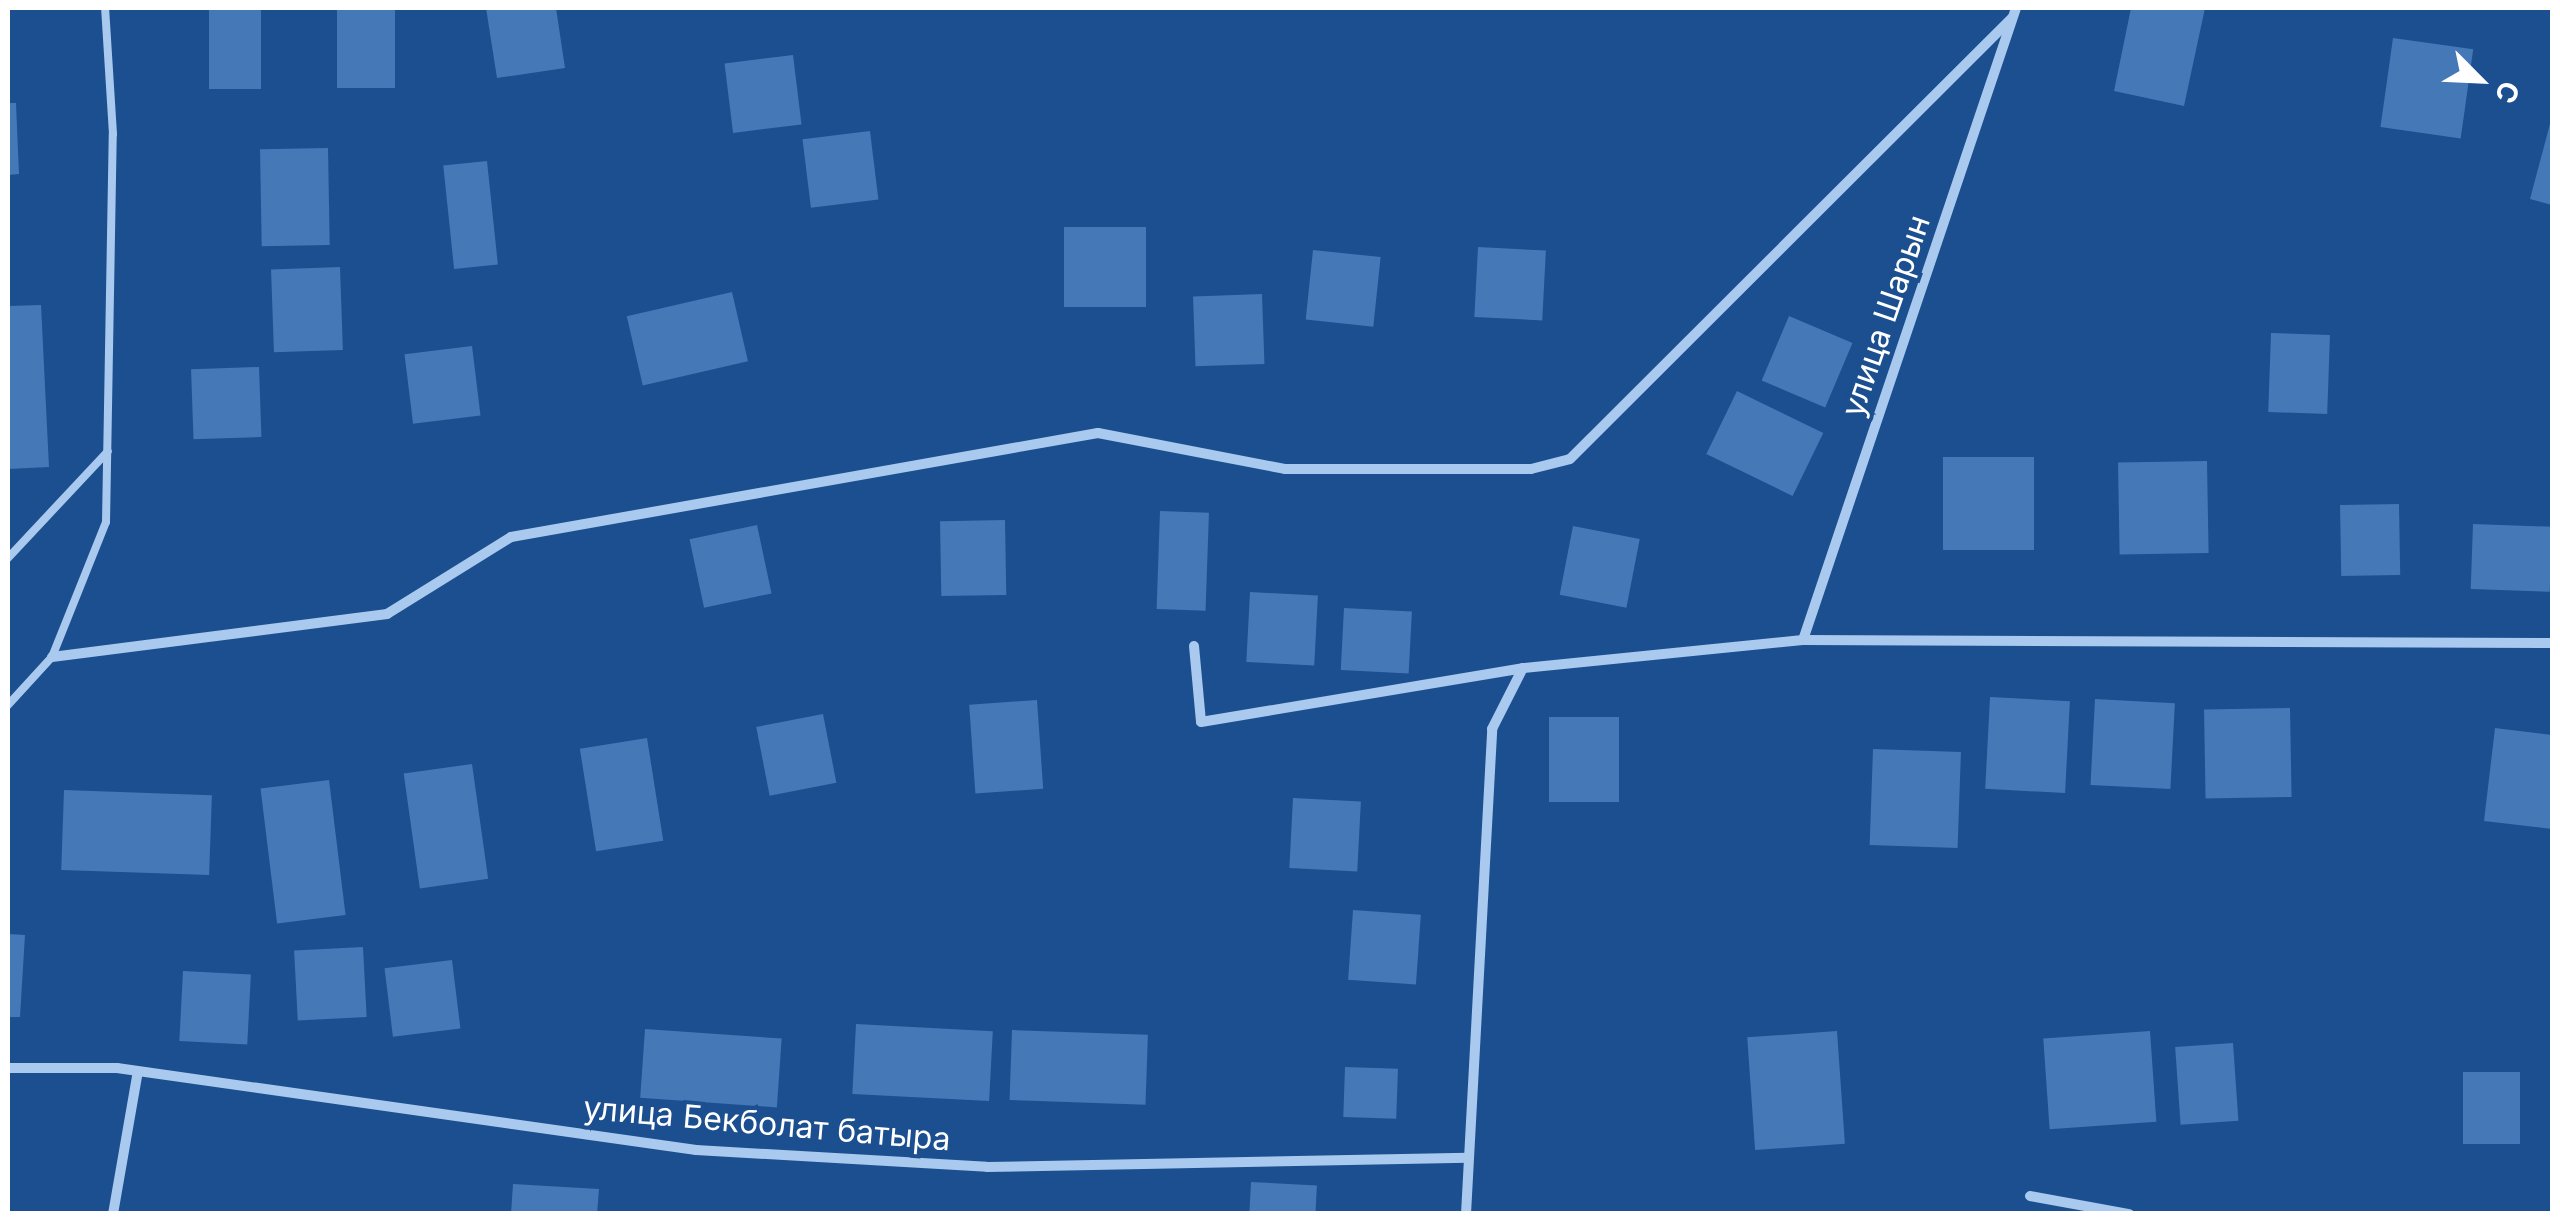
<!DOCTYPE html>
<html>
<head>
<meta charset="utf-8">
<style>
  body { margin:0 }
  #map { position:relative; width:2560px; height:1221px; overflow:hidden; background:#1b4f8f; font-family:Inter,sans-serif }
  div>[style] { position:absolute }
  .building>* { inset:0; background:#4478b7; transform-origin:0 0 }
  .service>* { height:8px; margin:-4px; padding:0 4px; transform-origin:4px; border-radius:4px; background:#a9c9ee }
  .minor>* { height:10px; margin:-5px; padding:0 5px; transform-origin:5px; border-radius:5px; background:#a9c9ee }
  span { translate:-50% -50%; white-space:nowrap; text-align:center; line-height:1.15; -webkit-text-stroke:8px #1b4f8f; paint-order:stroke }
  .street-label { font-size:32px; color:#fff }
  .frame { position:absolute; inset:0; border:10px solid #fff; pointer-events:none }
  .north { position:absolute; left:2430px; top:30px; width:100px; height:100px; -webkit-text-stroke:8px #1b4f8f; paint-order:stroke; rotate:114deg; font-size:28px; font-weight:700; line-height:40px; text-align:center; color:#fff }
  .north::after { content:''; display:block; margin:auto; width:35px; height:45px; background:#fff; clip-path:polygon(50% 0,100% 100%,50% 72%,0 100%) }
</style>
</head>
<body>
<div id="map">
  <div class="building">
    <div style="left:209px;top:8px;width:52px;height:81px"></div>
    <div style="left:337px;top:8px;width:58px;height:80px"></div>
    <div style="clip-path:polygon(486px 8px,556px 8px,565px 68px,497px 78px)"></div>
    <div style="clip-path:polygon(2131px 8px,2205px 8px,2184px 106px,2114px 91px)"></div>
    <div style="left:2393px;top:38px;width:81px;height:90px;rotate:8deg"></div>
    <div style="left:793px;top:55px;width:70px;height:69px;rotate:83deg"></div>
    <div style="clip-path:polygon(8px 103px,16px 103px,19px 174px,8px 175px)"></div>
    <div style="clip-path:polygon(2551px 120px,2552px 120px,2552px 205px,2530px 199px)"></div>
    <div style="left:870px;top:131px;width:69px;height:68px;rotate:83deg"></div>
    <div style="left:328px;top:148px;width:97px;height:68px;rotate:89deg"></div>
    <div style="left:487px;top:161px;width:104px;height:44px;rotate:84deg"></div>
    <div style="left:1146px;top:227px;width:80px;height:82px;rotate:90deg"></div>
    <div style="left:1478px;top:247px;width:68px;height:70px;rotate:3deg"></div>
    <div style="left:1313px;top:250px;width:68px;height:70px;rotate:6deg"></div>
    <div style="left:340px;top:267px;width:83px;height:69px;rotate:88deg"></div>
    <div style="left:732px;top:292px;width:71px;height:108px;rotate:77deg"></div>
    <div style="left:1262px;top:294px;width:70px;height:69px;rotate:88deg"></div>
    <div style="clip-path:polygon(41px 305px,49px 467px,8px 469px,8px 306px)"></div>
    <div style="left:1789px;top:316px;width:69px;height:70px;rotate:23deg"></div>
    <div style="left:2271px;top:333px;width:59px;height:79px;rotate:2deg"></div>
    <div style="left:472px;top:346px;width:70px;height:68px;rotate:83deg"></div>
    <div style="left:259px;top:367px;width:70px;height:68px;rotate:88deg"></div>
    <div style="left:1737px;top:391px;width:96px;height:70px;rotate:26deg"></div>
    <div style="left:1943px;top:457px;width:91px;height:93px"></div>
    <div style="left:2207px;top:461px;width:92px;height:89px;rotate:89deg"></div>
    <div style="left:2399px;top:504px;width:71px;height:59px;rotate:89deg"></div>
    <div style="left:1160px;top:511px;width:49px;height:98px;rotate:2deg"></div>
    <div style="left:1005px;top:520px;width:75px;height:65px;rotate:89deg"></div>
    <div style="left:2473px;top:524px;width:79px;height:65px;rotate:2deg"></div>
    <div style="left:757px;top:525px;width:70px;height:69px;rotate:78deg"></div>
    <div style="left:1573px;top:526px;width:68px;height:70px;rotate:11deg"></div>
    <div style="left:1250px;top:592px;width:68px;height:70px;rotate:3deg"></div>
    <div style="left:1344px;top:608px;width:68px;height:62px;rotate:3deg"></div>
    <div style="left:1990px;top:697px;width:80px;height:92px;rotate:3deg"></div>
    <div style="left:2095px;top:699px;width:80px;height:86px;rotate:3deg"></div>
    <div style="left:1037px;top:700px;width:89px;height:68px;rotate:86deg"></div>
    <div style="left:2290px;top:708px;width:89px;height:86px;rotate:89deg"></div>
    <div style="left:823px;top:714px;width:70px;height:68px;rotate:79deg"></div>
    <div style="left:1549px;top:717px;width:70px;height:85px"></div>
    <div style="clip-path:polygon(2495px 728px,2552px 735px,2552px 829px,2484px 821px)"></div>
    <div style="left:647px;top:738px;width:104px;height:68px;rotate:81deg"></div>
    <div style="left:1873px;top:749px;width:88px;height:96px;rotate:2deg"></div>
    <div style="left:472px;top:764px;width:116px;height:69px;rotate:82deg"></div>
    <div style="left:329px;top:780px;width:136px;height:69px;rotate:83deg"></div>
    <div style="left:64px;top:790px;width:148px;height:80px;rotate:2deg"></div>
    <div style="left:1293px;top:798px;width:68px;height:70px;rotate:3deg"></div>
    <div style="left:1353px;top:910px;width:68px;height:70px;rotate:4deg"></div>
    <div style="clip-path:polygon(8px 934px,25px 935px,20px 1017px,8px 1017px)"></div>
    <div style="left:363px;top:947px;width:70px;height:69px;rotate:87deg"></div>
    <div style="left:452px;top:960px;width:69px;height:68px;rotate:83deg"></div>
    <div style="left:183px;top:971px;width:68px;height:70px;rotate:3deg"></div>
    <div style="left:856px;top:1024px;width:137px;height:70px;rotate:3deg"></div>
    <div style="left:645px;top:1029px;width:137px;height:69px;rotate:4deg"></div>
    <div style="left:1012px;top:1030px;width:136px;height:70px;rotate:2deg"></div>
    <div style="left:1837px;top:1031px;width:113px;height:90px;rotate:86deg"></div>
    <div style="left:2150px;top:1031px;width:91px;height:107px;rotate:86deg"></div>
    <div style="left:2233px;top:1043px;width:78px;height:58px;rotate:86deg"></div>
    <div style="left:1345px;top:1067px;width:53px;height:50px;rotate:2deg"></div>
    <div style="left:2463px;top:1072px;width:57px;height:72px"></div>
    <div style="left:1251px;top:1182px;width:66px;height:32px;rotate:3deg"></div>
    <div style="clip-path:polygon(513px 1184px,599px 1189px,597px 1214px,511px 1214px)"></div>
  </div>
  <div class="service">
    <div style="left:8px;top:558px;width:146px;rotate:-46.9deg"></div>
    <div style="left:8px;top:705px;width:65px;rotate:-47.5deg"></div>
    <div style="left:52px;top:657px;width:145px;rotate:-68.2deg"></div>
    <div style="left:106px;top:522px;width:388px;rotate:-89deg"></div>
    <div style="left:113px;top:134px;width:126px;rotate:-93.6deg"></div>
  </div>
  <div class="minor">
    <div style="left:1803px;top:640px;width:667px;rotate:-71.37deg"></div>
    <div style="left:1194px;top:646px;width:76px;rotate:84.7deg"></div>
    <div style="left:1201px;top:722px;width:326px;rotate:-9.5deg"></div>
    <div style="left:52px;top:657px;width:338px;rotate:-7.3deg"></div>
    <div style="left:387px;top:614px;width:146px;rotate:-31.8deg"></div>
    <div style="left:511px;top:537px;width:596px;rotate:-10.05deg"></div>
    <div style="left:1098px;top:433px;width:190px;rotate:10.9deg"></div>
    <div style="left:1285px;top:469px;width:246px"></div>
    <div style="left:1531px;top:469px;width:40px;rotate:-14.4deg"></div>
    <div style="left:1570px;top:459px;width:624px;rotate:-44.94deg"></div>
    <div style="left:8px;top:1068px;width:109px"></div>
    <div style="left:117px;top:1068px;width:585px;rotate:8.06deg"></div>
    <div style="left:696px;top:1150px;width:291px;rotate:3.3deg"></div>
    <div style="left:987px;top:1167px;width:481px;rotate:-1.1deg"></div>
    <div style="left:2030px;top:1196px;width:101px;rotate:10.3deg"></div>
    <div style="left:113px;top:1214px;width:145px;rotate:-80.1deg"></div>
    <div style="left:1466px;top:1214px;width:486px;rotate:-86.9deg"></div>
    <div style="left:1492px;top:729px;width:68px;rotate:-63.1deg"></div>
    <div style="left:1523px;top:668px;width:281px;rotate:-5.7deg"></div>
    <div style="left:1803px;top:640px;width:749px;rotate:0.23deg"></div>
  </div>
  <div class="street-label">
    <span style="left:1886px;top:316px;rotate:-71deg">улица Шарын</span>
    <span style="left:767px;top:1124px;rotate:5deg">улица Бекболат батыра</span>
  </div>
  <div class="frame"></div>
  <div class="north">С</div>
</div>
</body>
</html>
